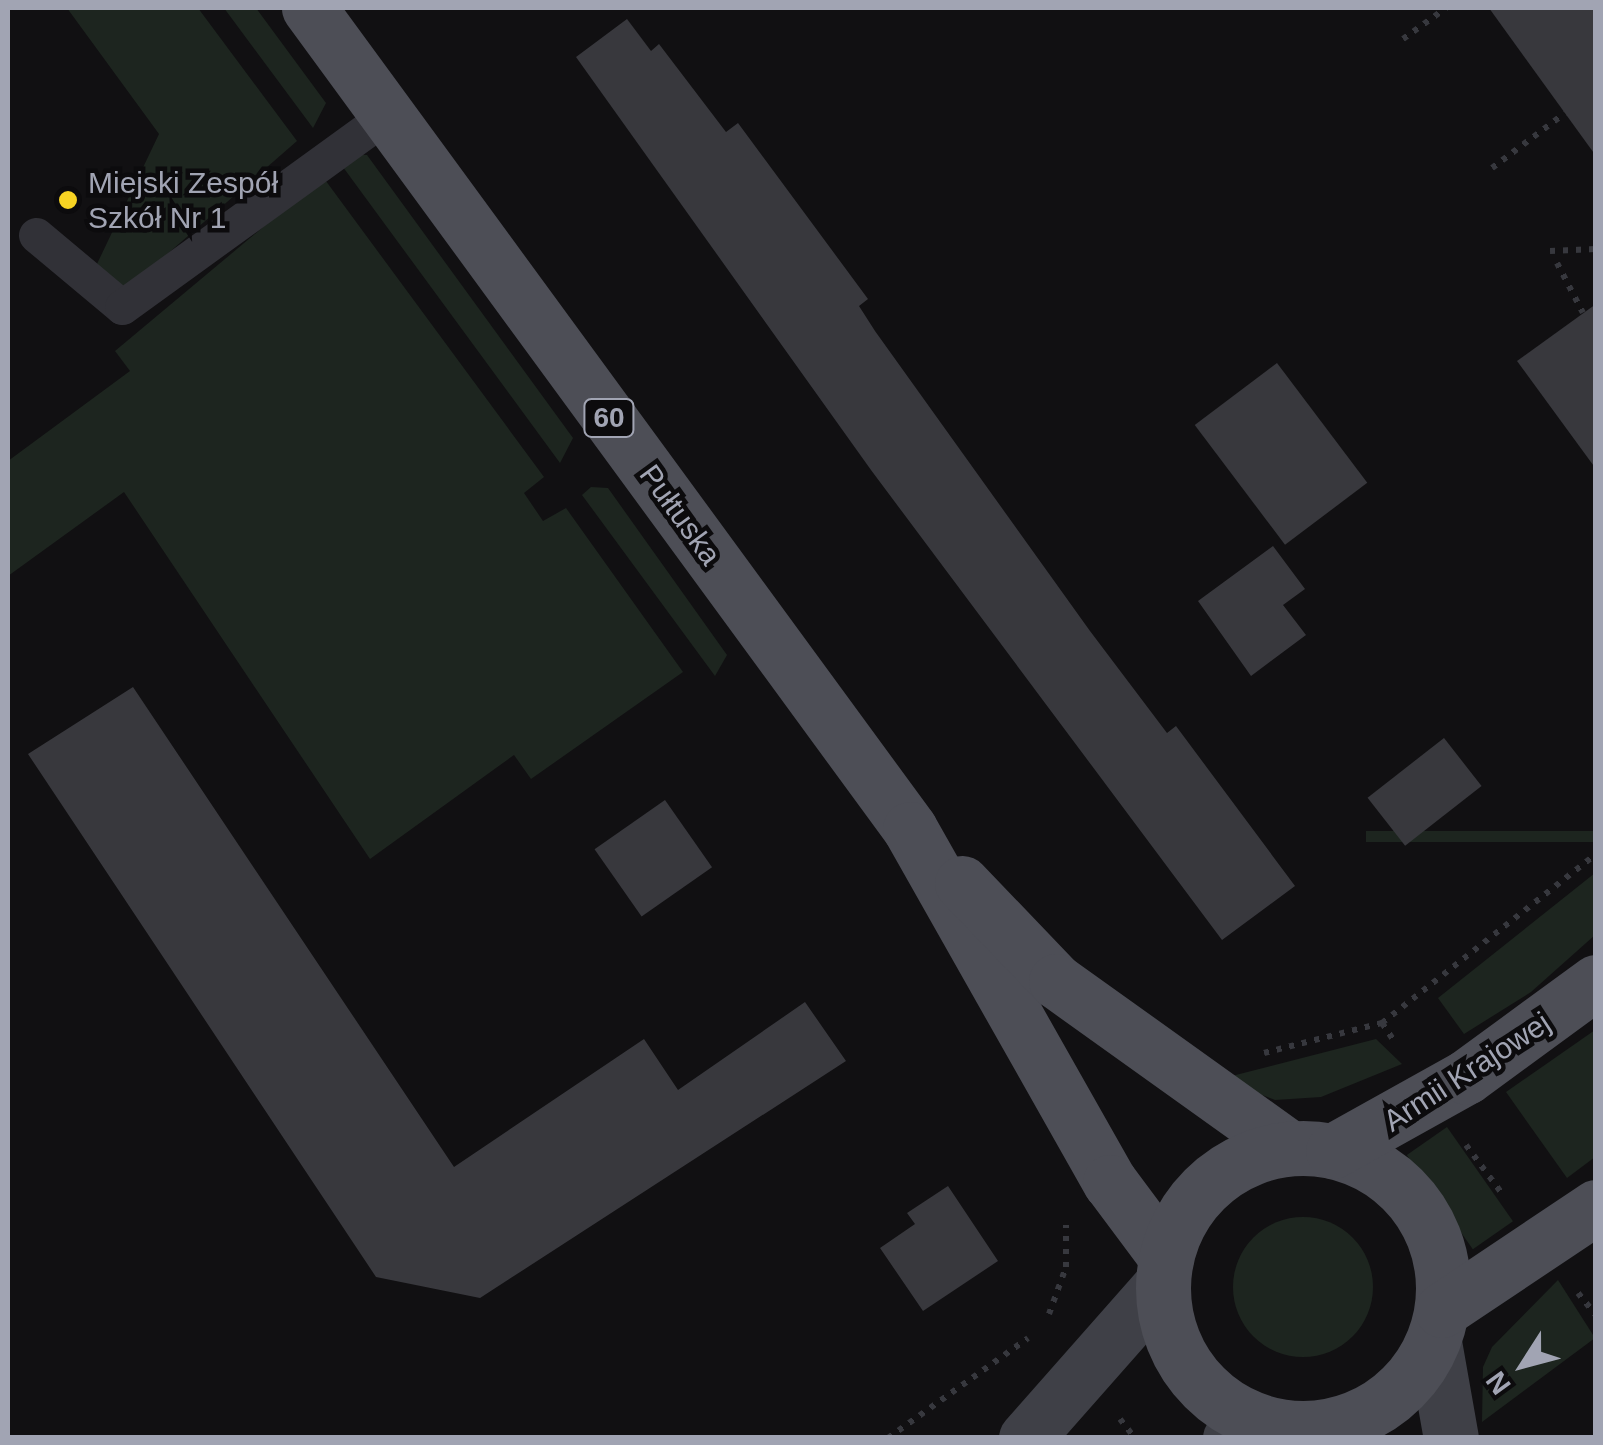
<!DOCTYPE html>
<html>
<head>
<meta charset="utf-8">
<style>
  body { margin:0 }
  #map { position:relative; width:1603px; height:1445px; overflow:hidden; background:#111012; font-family:Helvetica,sans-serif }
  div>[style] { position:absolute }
  .green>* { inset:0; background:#1d251f; transform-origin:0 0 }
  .round { border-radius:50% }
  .building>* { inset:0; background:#38383d; transform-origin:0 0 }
  .path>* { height:6px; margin-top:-3px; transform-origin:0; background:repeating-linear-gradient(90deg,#37383e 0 5px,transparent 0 13px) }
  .lane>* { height:35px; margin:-17.5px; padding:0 17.5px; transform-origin:17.5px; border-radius:17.5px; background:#313137 }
  .secondary>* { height:55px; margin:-27.5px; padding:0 27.5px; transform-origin:27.5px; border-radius:27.5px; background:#3f4047 }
  .primary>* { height:55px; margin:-27.5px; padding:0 27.5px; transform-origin:27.5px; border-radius:27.5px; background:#4d4e56 }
  .primary>.ring { margin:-27.5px; padding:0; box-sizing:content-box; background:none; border:55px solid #4d4e56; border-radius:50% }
  .dots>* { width:28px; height:28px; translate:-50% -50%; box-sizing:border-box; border:5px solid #0c0b0d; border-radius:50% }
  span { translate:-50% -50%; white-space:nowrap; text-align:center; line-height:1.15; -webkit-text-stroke:9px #0c0b0d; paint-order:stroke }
  .shield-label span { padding:2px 8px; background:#0c0b0d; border:2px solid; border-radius:8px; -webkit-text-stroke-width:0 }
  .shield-label { font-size:28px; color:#a1a4b3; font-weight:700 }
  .poi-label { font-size:30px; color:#a1a4b3 }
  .left { translate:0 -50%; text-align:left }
  .street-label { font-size:30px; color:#a1a4b3 }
  .frame { position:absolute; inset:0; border:10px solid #a1a4b3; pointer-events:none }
  .north { position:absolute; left:1473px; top:1315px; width:100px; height:100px; -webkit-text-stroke:8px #0c0b0d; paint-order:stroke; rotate:234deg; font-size:28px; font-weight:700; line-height:40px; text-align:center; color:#a1a4b3 }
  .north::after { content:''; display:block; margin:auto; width:35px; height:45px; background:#a1a4b3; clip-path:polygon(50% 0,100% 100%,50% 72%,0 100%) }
</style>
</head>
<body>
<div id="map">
  <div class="green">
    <div style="clip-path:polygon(67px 8px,198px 8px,297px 141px,126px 290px,96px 266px,159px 134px)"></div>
    <div style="clip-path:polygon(224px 8px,256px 8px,326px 103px,313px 128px)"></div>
    <div style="clip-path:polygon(351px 154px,367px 155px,573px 438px,560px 463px,340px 163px)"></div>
    <div style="clip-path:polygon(323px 177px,544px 477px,524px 493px,543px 521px,566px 508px,683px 672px,531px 779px,514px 755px,370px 859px,124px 492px,8px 576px,8px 461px,130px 371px,115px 351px)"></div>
    <div style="clip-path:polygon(591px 487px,608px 488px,727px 655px,715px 676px,582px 495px)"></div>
    <div style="left:1595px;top:831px;width:11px;height:229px;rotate:90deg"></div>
    <div style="clip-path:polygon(1595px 873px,1595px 935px,1531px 992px,1464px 1034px,1438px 998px)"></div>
    <div style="clip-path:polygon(1595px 1030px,1595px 1157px,1567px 1178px,1506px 1092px)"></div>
    <div style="clip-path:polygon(1376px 1039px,1402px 1064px,1321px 1097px,1275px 1100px,1220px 1079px)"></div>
    <div style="left:1447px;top:1127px;width:115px;height:49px;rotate:55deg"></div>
    <div class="round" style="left:1233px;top:1217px;width:140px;height:140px"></div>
    <div style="clip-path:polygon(1558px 1280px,1595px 1338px,1482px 1422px,1483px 1367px,1492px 1347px)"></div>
  </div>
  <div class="building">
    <div style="clip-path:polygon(1489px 8px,1596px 8px,1596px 156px)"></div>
    <div style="clip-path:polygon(627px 19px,651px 51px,659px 44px,726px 132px,738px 123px,868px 299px,859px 306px,875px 331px,1090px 631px,1167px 733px,1176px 726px,1295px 886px,1222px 940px,871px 470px,576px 57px)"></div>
    <div style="clip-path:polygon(1596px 304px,1596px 469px,1517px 361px)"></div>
    <div style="left:1277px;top:363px;width:150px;height:103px;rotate:53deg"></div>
    <div style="clip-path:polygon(1273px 546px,1305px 589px,1283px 605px,1306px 635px,1251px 676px,1198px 601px)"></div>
    <div style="clip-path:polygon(133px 687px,454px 1167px,644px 1039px,678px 1090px,805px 1002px,846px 1061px,480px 1298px,376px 1277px,28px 754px)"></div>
    <div style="left:1444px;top:738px;width:61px;height:97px;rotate:52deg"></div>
    <div style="left:665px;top:800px;width:82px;height:86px;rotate:55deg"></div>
    <div style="clip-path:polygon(948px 1186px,998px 1261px,923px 1311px,880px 1248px,915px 1224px,907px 1213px)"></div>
  </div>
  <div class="path">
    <div style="left:1403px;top:39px;width:53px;rotate:-35.8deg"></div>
    <div style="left:1492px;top:168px;width:91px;rotate:-37deg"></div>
    <div style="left:1550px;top:251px;width:46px;rotate:-2.5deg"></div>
    <div style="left:1557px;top:263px;width:56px;rotate:62.5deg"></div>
    <div style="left:1382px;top:1023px;width:25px;rotate:56deg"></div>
    <div style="left:1264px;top:1053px;width:122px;rotate:-14.3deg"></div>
    <div style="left:1382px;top:1023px;width:273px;rotate:-38.3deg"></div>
    <div style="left:1466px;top:1145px;width:62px;rotate:53.5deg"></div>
    <div style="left:1578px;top:1293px;width:28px;rotate:51deg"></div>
    <div style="left:1049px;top:1314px;width:50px;rotate:-70.1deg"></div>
    <div style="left:1066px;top:1267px;width:42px;rotate:-90deg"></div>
    <div style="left:1120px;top:1419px;width:24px;rotate:52deg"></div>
    <div style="left:888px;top:1438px;width:172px;rotate:-35.5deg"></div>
  </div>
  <div class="lane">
    <div style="left:36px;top:235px;width:112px;rotate:39.9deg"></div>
    <div style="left:122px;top:307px;width:327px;rotate:-35.9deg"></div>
  </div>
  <div class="secondary">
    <div style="left:1434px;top:1342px;width:97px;rotate:80deg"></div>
    <div style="left:1305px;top:1429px;width:11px;rotate:52deg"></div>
    <div style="left:1026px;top:1438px;width:205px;rotate:-48.6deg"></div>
    <div style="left:1230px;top:1438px;width:29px;rotate:-35deg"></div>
  </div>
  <div class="primary">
    <div style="left:309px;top:8px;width:1017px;rotate:53.79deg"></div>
    <div style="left:910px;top:829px;width:406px;rotate:60.5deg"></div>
    <div style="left:1110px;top:1182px;width:94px;rotate:53.3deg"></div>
    <div style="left:962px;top:883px;width:136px;rotate:46.2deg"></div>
    <div style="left:1056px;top:981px;width:287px;rotate:35.6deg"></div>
    <div class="ring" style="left:1163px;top:1148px;width:225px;height:225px"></div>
    <div style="left:1333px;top:1151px;width:152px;rotate:-29.1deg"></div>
    <div style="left:1466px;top:1077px;width:161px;rotate:-36.2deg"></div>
    <div style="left:1442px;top:1310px;width:185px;rotate:-33.8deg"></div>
  </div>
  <div class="dots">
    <div style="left:68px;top:200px;background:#f7d323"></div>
  </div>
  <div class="shield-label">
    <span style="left:609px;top:418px">60</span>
  </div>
  <div class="poi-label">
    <span class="left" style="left:88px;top:200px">Miejski Zespół<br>Szkół Nr 1</span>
  </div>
  <div class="street-label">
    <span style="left:680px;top:515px;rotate:54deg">Pułtuska</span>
    <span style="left:1467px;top:1072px;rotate:-33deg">Armii Krajowej</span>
  </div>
  <div class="frame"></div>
  <div class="north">N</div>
</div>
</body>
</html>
